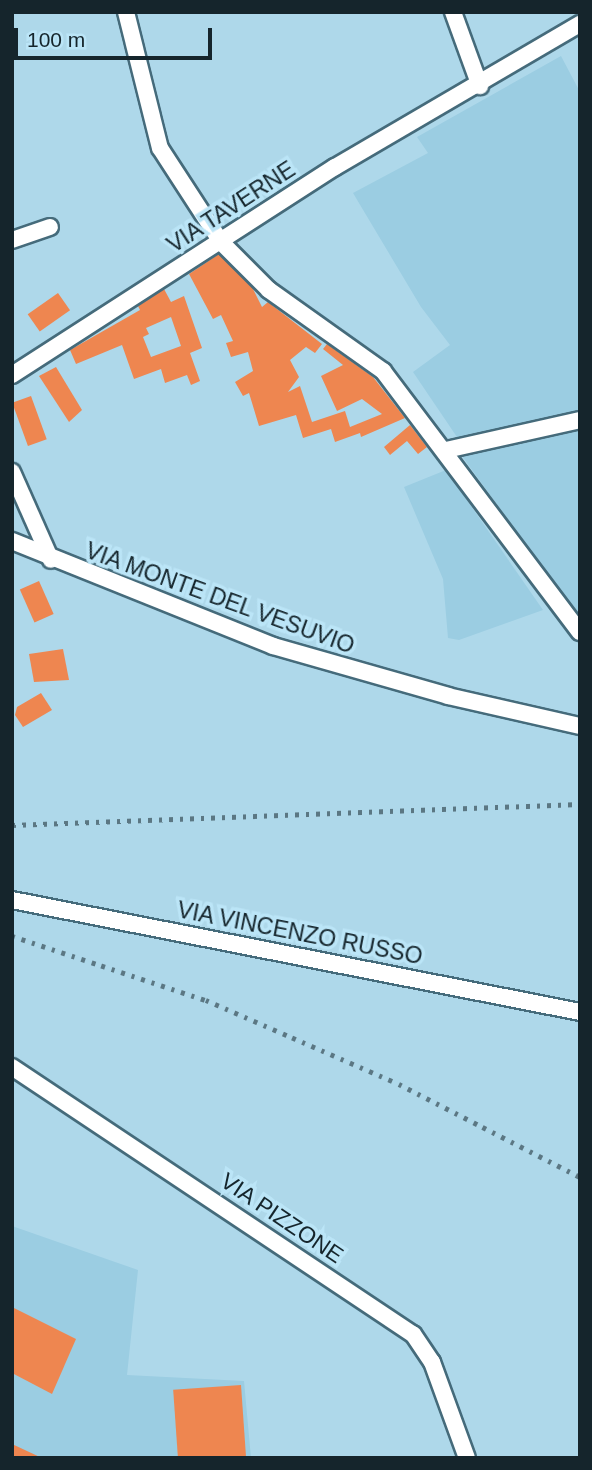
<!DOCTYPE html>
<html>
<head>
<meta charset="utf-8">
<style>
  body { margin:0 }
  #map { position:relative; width:592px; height:1470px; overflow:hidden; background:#aed8ea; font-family:Arial,sans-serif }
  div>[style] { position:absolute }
  .built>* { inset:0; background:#9bcde2 }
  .building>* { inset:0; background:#ee8650; transform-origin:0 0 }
  .roads { filter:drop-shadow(2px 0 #456b7b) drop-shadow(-2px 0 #456b7b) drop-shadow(0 2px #456b7b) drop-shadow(0 -2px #456b7b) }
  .minor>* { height:16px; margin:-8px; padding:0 8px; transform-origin:8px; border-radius:8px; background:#fff }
  .rail>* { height:4.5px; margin-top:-2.25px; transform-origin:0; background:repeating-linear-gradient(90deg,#5b7783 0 3.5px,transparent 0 10.5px) }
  span { translate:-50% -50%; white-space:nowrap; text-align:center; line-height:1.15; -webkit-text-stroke:7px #bbe5f7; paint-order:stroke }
  .street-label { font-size:23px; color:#15252c }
  .frame { position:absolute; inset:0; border:14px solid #15252c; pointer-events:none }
  .scale { position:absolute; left:14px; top:28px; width:198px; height:32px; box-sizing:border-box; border:4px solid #15252c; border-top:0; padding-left:9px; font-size:21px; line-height:24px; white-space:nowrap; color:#15252c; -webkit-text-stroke:5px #bbe5f7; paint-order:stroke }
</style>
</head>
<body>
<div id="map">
  <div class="built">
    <div style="clip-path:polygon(561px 56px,580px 92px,580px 410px,459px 440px,413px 372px,450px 345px,421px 307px,353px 193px,428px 153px,417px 137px)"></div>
    <div style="clip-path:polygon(580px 426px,580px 611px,574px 611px,459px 452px)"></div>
    <div style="clip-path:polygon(446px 470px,543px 610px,459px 640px,448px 638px,443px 579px,404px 487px)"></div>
    <div style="clip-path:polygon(12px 1226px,138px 1270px,127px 1375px,244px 1381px,251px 1458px,12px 1458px)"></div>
  </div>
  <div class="building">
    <div style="clip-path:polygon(219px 254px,252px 287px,262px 307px,268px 302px,322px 344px,315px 353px,306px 347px,290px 360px,299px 377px,288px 392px,300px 386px,312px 422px,345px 411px,350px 427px,382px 414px,362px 399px,337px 411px,321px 376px,343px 365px,323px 349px,327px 344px,373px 377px,405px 418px,361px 437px,360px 433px,335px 442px,331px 429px,303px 438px,296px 415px,259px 426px,249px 393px,243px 396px,235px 382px,253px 371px,248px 352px,231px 357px,226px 343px,233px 341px,221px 315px,213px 319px,189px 274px)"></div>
    <div style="clip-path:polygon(evenodd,164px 289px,171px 302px,184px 296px,202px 348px,190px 353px,200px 381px,191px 385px,187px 375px,165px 383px,161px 369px,134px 379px,122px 345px,76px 364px,70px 350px,140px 310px,138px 306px,164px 289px,171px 317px,181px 346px,151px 357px,143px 337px,149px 334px,146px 328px,171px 317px)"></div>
    <div style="left:58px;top:293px;width:21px;height:37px;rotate:55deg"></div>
    <div style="clip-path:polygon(56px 367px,82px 410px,69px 422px,39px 376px)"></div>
    <div style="left:31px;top:396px;width:46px;height:20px;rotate:70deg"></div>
    <div style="clip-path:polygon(410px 425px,427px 447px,418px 454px,407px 441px,390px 455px,384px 447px)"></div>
    <div style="left:39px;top:581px;width:36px;height:21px;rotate:66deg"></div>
    <div style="clip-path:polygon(63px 649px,69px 680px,34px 682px,29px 654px)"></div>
    <div style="clip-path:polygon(41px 693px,52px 710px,23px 727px,15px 715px,17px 707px)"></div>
    <div style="clip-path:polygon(12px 1307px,76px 1339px,52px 1394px,12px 1373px)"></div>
    <div style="left:241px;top:1385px;width:73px;height:68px;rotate:86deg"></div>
    <div style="clip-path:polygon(12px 1444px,42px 1458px,12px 1458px)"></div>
  </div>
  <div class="roads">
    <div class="minor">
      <div style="left:126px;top:12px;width:140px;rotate:76deg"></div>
      <div style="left:160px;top:148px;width:112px;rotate:57deg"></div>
      <div style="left:221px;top:242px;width:68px;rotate:45deg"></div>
      <div style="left:269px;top:290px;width:140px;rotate:35.4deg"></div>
      <div style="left:383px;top:371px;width:327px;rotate:53deg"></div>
      <div style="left:453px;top:12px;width:79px;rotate:70deg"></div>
      <div style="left:12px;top:240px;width:40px;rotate:-18.9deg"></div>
      <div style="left:12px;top:375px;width:384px;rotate:-32.8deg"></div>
      <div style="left:335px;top:167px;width:284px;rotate:-30.3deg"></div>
      <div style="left:446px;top:450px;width:137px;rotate:-12.6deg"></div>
      <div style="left:12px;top:472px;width:96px;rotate:66.1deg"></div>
      <div style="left:12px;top:541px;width:281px;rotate:21.9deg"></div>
      <div style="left:273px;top:646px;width:182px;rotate:15.9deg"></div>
      <div style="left:448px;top:696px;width:135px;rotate:12.8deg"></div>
      <div style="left:12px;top:900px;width:579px;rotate:11.15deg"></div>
      <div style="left:12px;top:1067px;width:482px;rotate:33.7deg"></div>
      <div style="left:413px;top:1334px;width:34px;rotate:56deg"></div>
      <div style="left:432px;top:1362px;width:102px;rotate:70deg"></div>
    </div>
  </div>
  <div class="rail">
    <div style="left:12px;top:825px;width:568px;rotate:-2.12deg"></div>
    <div style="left:12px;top:936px;width:204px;rotate:18.3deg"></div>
    <div style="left:206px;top:1000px;width:210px;rotate:23.5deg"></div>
    <div style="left:399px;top:1084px;width:203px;rotate:27.2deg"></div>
  </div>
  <div class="street-label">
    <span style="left:231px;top:207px;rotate:-33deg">VIA TAVERNE</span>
    <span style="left:220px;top:598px;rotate:20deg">VIA MONTE DEL VESUVIO</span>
    <span style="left:300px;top:933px;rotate:11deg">VIA VINCENZO RUSSO</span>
    <span style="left:282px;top:1218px;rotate:34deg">VIA PIZZONE</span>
  </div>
  <div class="frame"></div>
  <div class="scale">100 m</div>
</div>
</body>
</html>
